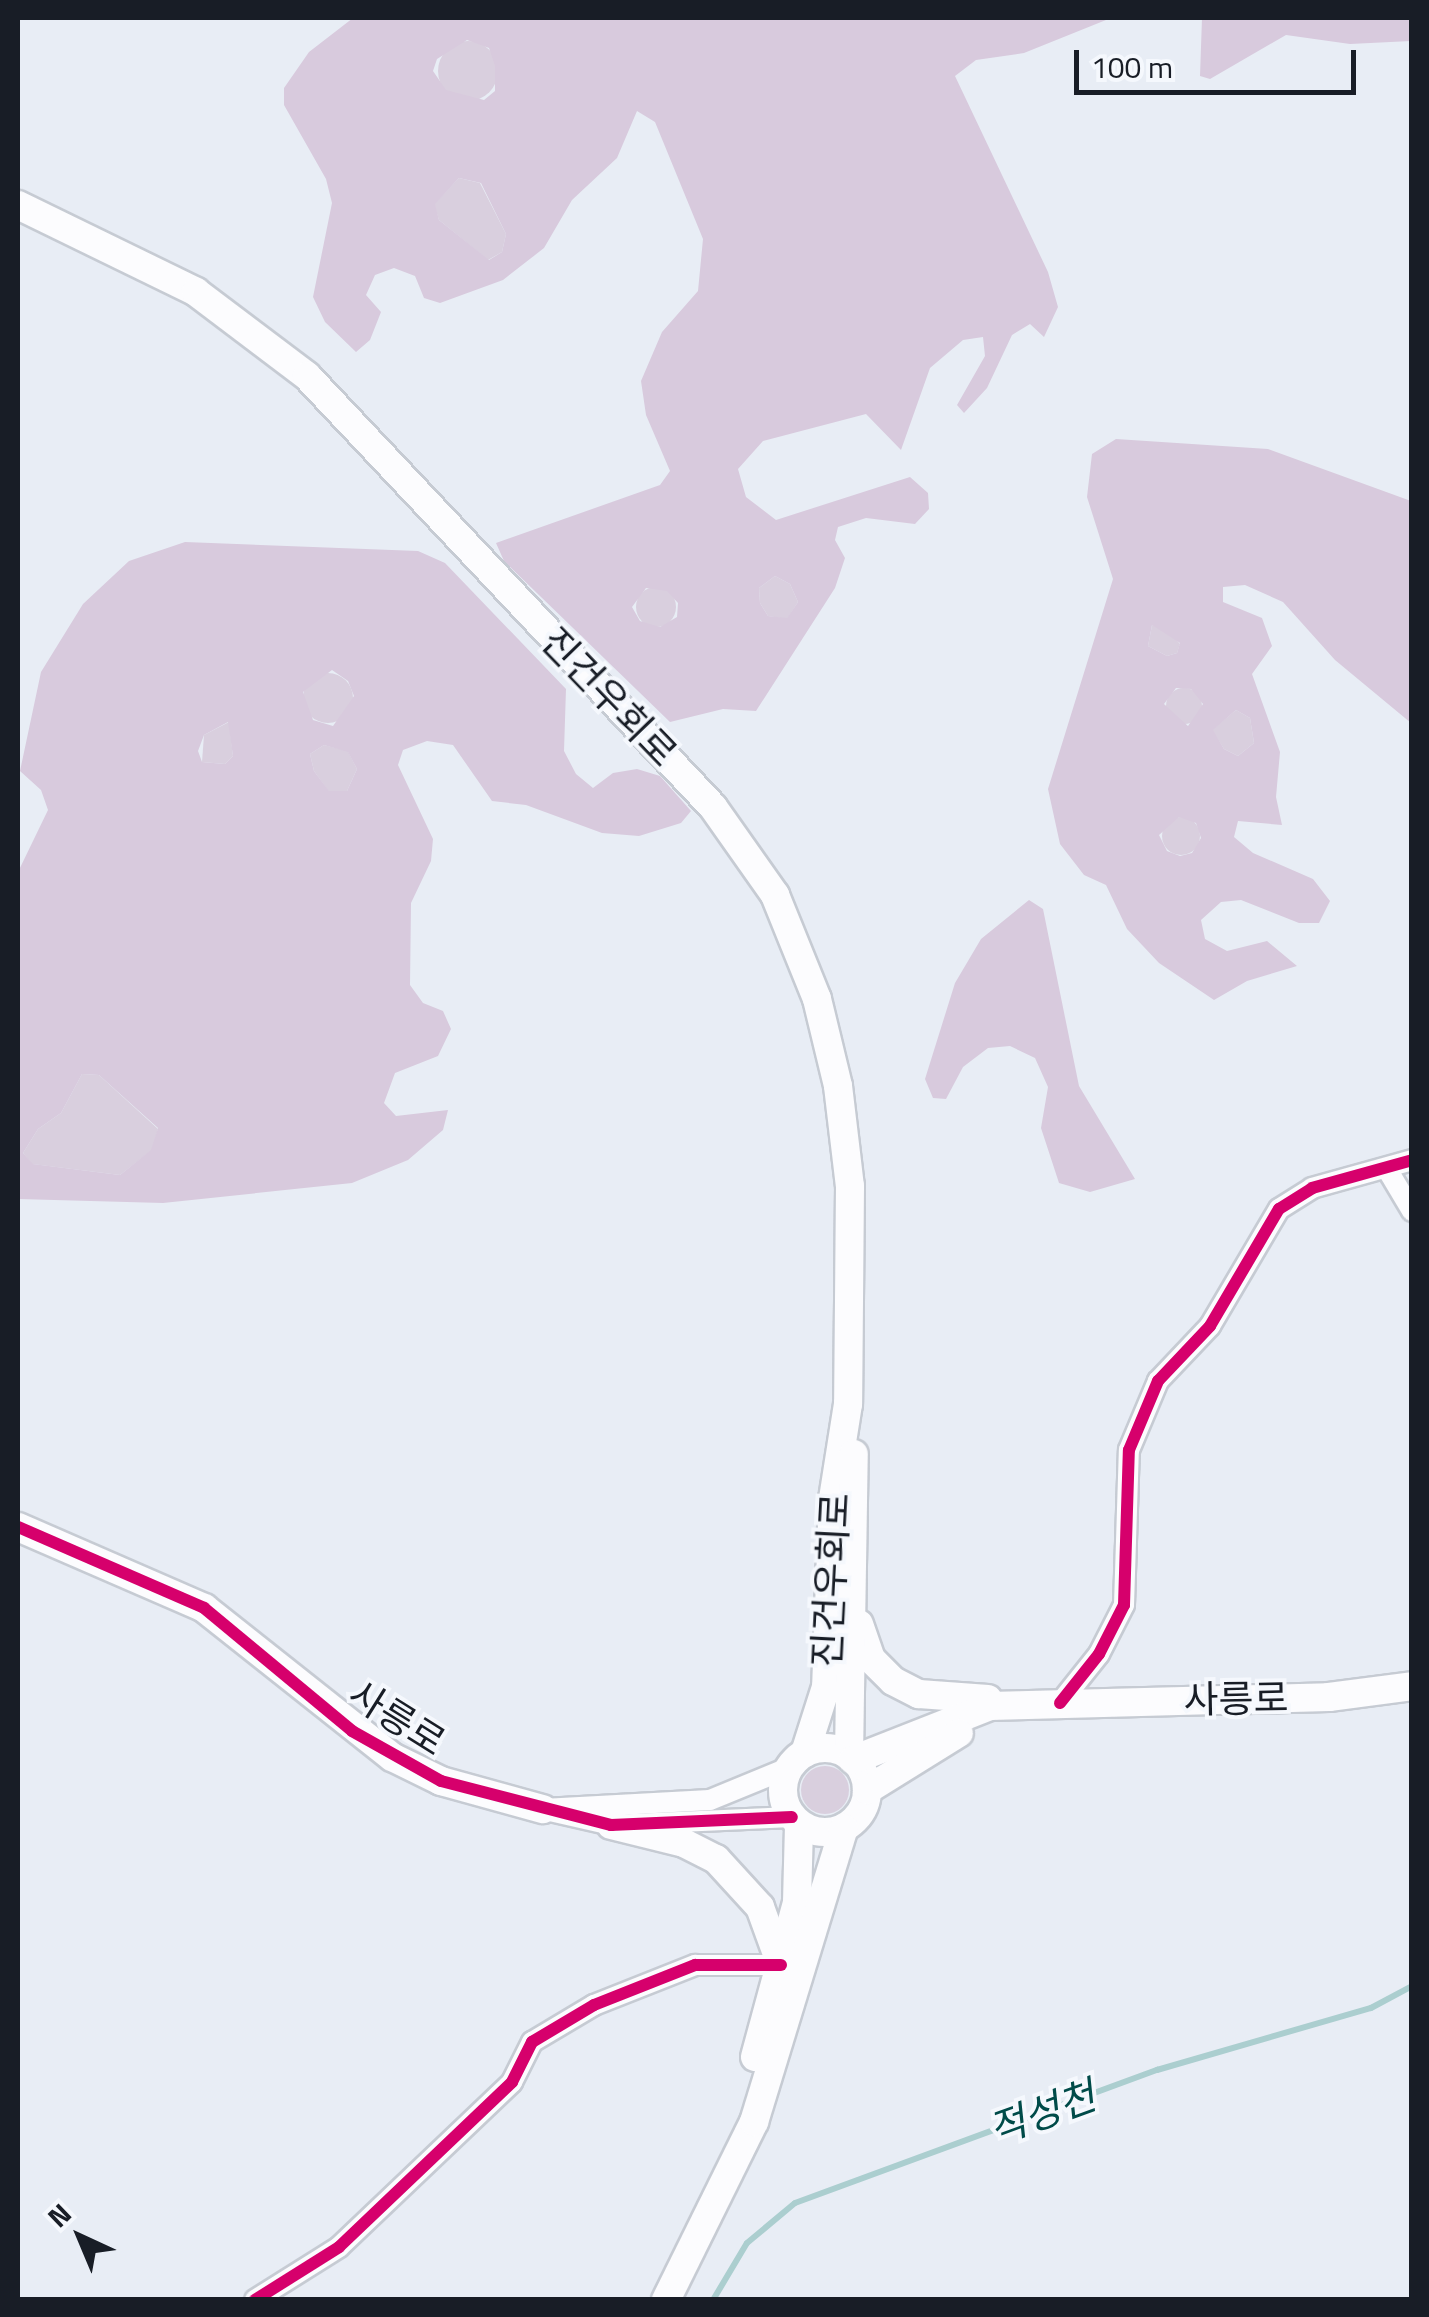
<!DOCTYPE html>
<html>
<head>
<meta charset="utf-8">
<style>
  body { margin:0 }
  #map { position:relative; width:1429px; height:2317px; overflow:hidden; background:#e8edf5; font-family:"Titillium Web","Noto Sans KR",sans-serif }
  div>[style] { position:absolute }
  .green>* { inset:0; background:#d9cfde }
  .round { border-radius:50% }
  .forest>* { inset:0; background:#d8cadd }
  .stream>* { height:6px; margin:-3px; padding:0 3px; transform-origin:3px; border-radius:3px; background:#abcecf }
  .roads { filter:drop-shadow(2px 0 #c6cbd3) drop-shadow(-2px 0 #c6cbd3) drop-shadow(0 2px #c6cbd3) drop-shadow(0 -2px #c6cbd3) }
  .street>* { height:20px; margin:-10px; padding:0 10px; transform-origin:10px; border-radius:10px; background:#fcfcfe }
  .secondary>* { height:28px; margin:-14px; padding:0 14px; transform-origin:14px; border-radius:14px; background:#fcfcfe }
  .secondary>.ring { margin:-14px; padding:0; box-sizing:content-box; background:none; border:28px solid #fcfcfe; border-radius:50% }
  .cycleway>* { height:12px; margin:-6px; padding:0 6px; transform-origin:6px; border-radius:6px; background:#d6006c }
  span { translate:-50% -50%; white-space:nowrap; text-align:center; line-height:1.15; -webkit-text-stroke:8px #f5f8fd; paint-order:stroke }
  .street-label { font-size:38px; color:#181d26 }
  .water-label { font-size:40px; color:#004b49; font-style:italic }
  .frame { position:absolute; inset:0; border:20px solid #181d26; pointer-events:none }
  .north { position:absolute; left:30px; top:2187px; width:100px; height:100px; -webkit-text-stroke:8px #f5f8fd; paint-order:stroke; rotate:316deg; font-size:28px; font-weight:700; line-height:40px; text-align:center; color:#181d26 }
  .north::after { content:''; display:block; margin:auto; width:35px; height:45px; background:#181d26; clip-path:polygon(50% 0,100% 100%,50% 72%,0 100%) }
  .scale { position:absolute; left:1074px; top:50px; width:282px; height:45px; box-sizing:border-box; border:5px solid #181d26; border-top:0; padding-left:12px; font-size:30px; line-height:35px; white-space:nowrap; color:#181d26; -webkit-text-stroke:8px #f5f8fd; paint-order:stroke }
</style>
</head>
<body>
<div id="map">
  <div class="green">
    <div class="round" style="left:438px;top:41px;width:60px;height:60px"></div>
    <div style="clip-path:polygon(459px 178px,480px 183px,506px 234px,502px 252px,488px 260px,439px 220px,434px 204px)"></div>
    <div style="clip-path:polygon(775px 576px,790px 584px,798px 602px,787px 619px,768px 616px,760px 603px,759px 588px)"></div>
    <div class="round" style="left:636px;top:587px;width:40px;height:40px"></div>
    <div style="clip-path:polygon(1152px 625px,1168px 630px,1180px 644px,1177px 653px,1167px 656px,1148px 646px)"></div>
    <div class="round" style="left:303px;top:673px;width:50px;height:50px"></div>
    <div class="round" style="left:1166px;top:688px;width:36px;height:36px"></div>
    <div style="clip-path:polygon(1236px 710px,1250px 718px,1254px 743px,1238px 756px,1224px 749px,1212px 730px)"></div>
    <div style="clip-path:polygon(229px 722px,233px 756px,225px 764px,202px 762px,204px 735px)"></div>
    <div style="clip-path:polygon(324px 745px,348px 751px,357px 769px,347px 791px,329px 792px,314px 771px,310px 754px)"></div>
    <div class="round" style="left:1162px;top:817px;width:38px;height:38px"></div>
    <div style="clip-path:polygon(82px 1074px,99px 1075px,158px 1129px,152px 1150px,120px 1175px,32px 1164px,23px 1153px,38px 1129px,61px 1113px)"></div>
    <div class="round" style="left:801px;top:1766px;width:48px;height:48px"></div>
  </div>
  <div class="forest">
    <div style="clip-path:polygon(evenodd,353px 18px,1111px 18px,1024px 53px,976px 60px,955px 76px,1048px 272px,1058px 307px,1044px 337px,1030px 324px,1012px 335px,987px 388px,964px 413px,957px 405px,985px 356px,983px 337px,963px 340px,930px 368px,901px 450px,866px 414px,763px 441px,738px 469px,746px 497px,776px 520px,910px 477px,928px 493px,929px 509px,915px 524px,866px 518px,838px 527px,835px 540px,845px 558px,835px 588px,756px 711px,723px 709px,670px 722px,504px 561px,496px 543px,660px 485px,670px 471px,646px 415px,641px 381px,662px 332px,698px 291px,703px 239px,655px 122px,637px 111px,617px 158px,572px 200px,544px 248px,503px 280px,440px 303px,424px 298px,415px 276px,394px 268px,375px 275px,366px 295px,381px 312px,370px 340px,356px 352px,325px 322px,313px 297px,332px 203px,326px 179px,284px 105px,284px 88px,309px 52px,353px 18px,467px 40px,489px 48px,495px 66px,495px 91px,484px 100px,446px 90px,433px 71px,437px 59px,467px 40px,353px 18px,459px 178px,481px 183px,506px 234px,502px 252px,489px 260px,439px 220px,435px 204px,459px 178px,353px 18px,775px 576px,790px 584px,798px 602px,787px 618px,768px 616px,760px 603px,759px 588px,775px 576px,353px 18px,646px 588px,667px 591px,678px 603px,677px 617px,660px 627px,640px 621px,632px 607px,646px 588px)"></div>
    <div style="clip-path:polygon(1202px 18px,1411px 18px,1411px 41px,1350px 44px,1286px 35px,1210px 79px,1200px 76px)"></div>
    <div style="clip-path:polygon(evenodd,1116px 439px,1268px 449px,1411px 501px,1411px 723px,1335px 660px,1283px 602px,1245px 585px,1223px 587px,1223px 602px,1262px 618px,1272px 646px,1252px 674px,1280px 752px,1276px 797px,1282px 825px,1238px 821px,1234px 837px,1253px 853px,1313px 879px,1330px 901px,1319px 923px,1299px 923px,1241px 900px,1221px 902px,1201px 920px,1205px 939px,1227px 951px,1267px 941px,1297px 966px,1247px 981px,1214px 1000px,1159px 963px,1127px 929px,1106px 885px,1084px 875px,1060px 844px,1048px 789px,1113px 579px,1087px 497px,1092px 454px,1116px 439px,1152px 625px,1180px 643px,1177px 653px,1167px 656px,1148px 646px,1152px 625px,1116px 439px,1176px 688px,1191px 689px,1203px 704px,1188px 726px,1164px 704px,1176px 688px,1116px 439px,1236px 710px,1250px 718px,1254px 743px,1238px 756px,1224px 749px,1213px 730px,1236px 710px,1116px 439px,1179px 817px,1196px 823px,1201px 838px,1192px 853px,1180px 856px,1167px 851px,1159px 835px,1179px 817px)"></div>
    <div style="clip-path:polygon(evenodd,185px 542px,418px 551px,445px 563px,566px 689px,564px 751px,576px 774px,593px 788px,613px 773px,637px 769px,660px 776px,691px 811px,681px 823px,639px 836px,602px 833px,526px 805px,492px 801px,453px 745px,427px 741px,403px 750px,398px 765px,433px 839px,431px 861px,411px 903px,410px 985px,423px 1003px,443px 1011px,451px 1029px,438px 1056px,395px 1073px,384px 1103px,396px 1116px,448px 1110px,443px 1130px,408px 1160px,352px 1183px,163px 1203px,18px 1199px,18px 872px,48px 810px,41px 790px,20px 771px,41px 672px,83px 604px,129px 561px,185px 542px,332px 670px,348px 681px,354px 696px,333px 726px,313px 720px,303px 692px,332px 670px,185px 542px,228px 722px,233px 756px,225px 764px,202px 762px,198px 751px,204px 735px,228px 722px,185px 542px,324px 745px,348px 752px,357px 769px,347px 791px,329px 791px,314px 771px,310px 754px,324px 745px,185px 542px,82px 1074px,99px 1075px,158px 1128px,151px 1150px,120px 1175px,33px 1164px,23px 1153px,38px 1129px,61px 1113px,82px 1074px)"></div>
    <div style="clip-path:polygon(1029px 900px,1043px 909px,1079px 1086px,1135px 1179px,1090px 1192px,1059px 1183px,1041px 1128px,1048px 1087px,1035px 1058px,1010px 1046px,988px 1048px,963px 1067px,946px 1099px,933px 1098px,925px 1079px,955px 983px,981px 939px)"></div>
  </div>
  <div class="stream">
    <div style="left:713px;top:2300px;width:66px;rotate:-59.2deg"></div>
    <div style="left:747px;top:2243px;width:62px;rotate:-39.8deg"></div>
    <div style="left:795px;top:2203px;width:386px;rotate:-20.2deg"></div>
    <div style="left:1157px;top:2070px;width:223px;rotate:-16.2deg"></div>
    <div style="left:1371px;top:2008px;width:47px;rotate:-28.2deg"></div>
  </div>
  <div class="roads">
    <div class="street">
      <div style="left:1387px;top:1169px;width:49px;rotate:59.2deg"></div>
      <div style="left:1060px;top:1703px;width:63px;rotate:-51.5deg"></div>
      <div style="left:1099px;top:1654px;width:55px;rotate:-63deg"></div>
      <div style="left:1124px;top:1605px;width:155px;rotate:-88.2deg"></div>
      <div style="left:1129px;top:1450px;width:75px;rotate:-67.2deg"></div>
      <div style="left:1158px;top:1381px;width:76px;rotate:-46.6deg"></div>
      <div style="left:1210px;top:1326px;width:136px;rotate:-59.5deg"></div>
      <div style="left:1279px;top:1209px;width:39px;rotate:-32deg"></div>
      <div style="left:1312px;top:1188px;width:104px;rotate:-15.6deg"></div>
      <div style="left:543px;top:1809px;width:167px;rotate:-3.1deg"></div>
      <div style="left:710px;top:1800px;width:84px;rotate:-22.3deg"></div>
      <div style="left:550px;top:1811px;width:63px;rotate:12.9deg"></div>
      <div style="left:611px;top:1825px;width:181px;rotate:-2.5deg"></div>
      <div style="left:255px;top:2300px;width:99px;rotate:-32.2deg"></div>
      <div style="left:339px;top:2247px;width:239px;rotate:-43.6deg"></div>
      <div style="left:512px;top:2082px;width:45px;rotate:-63.4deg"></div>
      <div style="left:532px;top:2042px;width:72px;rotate:-30.8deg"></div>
      <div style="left:594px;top:2005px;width:109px;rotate:-21.6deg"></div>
      <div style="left:695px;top:1965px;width:86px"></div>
    </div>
    <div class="secondary">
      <div style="left:18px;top:205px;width:198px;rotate:26deg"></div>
      <div style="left:196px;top:292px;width:139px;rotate:37.1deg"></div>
      <div style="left:307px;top:376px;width:592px;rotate:46.71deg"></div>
      <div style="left:713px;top:807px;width:108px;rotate:54.8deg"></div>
      <div style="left:775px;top:895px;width:112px;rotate:68deg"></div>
      <div style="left:817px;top:999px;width:89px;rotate:76.4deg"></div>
      <div style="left:838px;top:1086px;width:101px;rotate:83.2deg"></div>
      <div style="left:850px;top:1186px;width:218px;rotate:90.5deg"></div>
      <div style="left:848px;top:1404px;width:96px;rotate:99deg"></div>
      <div style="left:833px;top:1499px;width:188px;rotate:92.1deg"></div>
      <div style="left:826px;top:1687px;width:69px;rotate:107.7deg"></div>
      <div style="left:18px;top:1527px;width:203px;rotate:23.5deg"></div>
      <div style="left:204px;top:1608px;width:240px;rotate:38.4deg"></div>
      <div style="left:392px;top:1757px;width:55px;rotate:26.1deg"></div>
      <div style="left:441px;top:1781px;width:106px;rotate:15.4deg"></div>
      <div style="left:859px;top:1624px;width:37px;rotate:71deg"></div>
      <div style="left:871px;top:1659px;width:31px;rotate:45deg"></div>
      <div style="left:893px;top:1681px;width:29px;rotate:27deg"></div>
      <div style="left:919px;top:1694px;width:69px;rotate:4.1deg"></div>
      <div class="ring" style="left:783px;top:1748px;width:56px;height:56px"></div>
      <div style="left:849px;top:1756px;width:302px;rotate:-89.1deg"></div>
      <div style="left:853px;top:1760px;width:147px;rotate:-21.5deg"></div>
      <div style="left:990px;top:1706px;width:339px;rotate:-1.5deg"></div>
      <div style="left:1329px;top:1697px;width:84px;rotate:-7.5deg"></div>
      <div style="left:867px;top:1790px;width:108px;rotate:-31.8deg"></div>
      <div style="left:611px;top:1825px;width:75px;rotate:13.9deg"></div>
      <div style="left:684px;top:1843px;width:36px;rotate:27deg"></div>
      <div style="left:716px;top:1859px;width:65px;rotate:47.5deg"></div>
      <div style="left:760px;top:1907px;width:62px;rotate:70.1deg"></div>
      <div style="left:755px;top:2057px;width:161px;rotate:-74.8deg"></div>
      <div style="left:797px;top:1902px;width:77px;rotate:-88.5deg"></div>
      <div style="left:666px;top:2300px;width:199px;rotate:-63.7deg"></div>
      <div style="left:754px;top:2122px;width:307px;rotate:-73deg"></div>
    </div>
  </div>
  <div class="cycleway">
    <div style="left:18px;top:1527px;width:203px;rotate:23.5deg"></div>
    <div style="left:204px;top:1608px;width:192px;rotate:39.7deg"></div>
    <div style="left:352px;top:1731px;width:102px;rotate:29.3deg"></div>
    <div style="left:441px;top:1781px;width:176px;rotate:14.5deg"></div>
    <div style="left:611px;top:1825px;width:181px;rotate:-2.5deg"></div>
    <div style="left:1060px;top:1703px;width:63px;rotate:-51.5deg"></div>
    <div style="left:1099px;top:1654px;width:55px;rotate:-63deg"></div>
    <div style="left:1124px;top:1605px;width:155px;rotate:-88.2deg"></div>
    <div style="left:1129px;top:1450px;width:75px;rotate:-67.2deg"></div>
    <div style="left:1158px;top:1381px;width:76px;rotate:-46.6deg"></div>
    <div style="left:1210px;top:1326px;width:136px;rotate:-59.5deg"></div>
    <div style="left:1279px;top:1209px;width:39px;rotate:-32deg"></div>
    <div style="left:1312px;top:1188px;width:104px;rotate:-15.6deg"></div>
    <div style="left:255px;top:2300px;width:99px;rotate:-32.2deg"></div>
    <div style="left:339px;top:2247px;width:239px;rotate:-43.6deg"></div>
    <div style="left:512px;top:2082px;width:45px;rotate:-63.4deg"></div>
    <div style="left:532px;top:2042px;width:72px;rotate:-30.8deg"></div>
    <div style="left:594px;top:2005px;width:109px;rotate:-21.6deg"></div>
    <div style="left:695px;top:1965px;width:86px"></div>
  </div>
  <div class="street-label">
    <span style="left:609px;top:697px;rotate:46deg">진건우회로</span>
    <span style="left:831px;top:1580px;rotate:-87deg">진건우회로</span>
    <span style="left:1236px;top:1699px;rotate:-1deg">사릉로</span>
    <span style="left:397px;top:1718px;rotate:32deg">사릉로</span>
  </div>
  <div class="water-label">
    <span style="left:1042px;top:2113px;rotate:-20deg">적성천</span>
  </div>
  <div class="frame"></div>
  <div class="north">N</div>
  <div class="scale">100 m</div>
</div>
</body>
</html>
